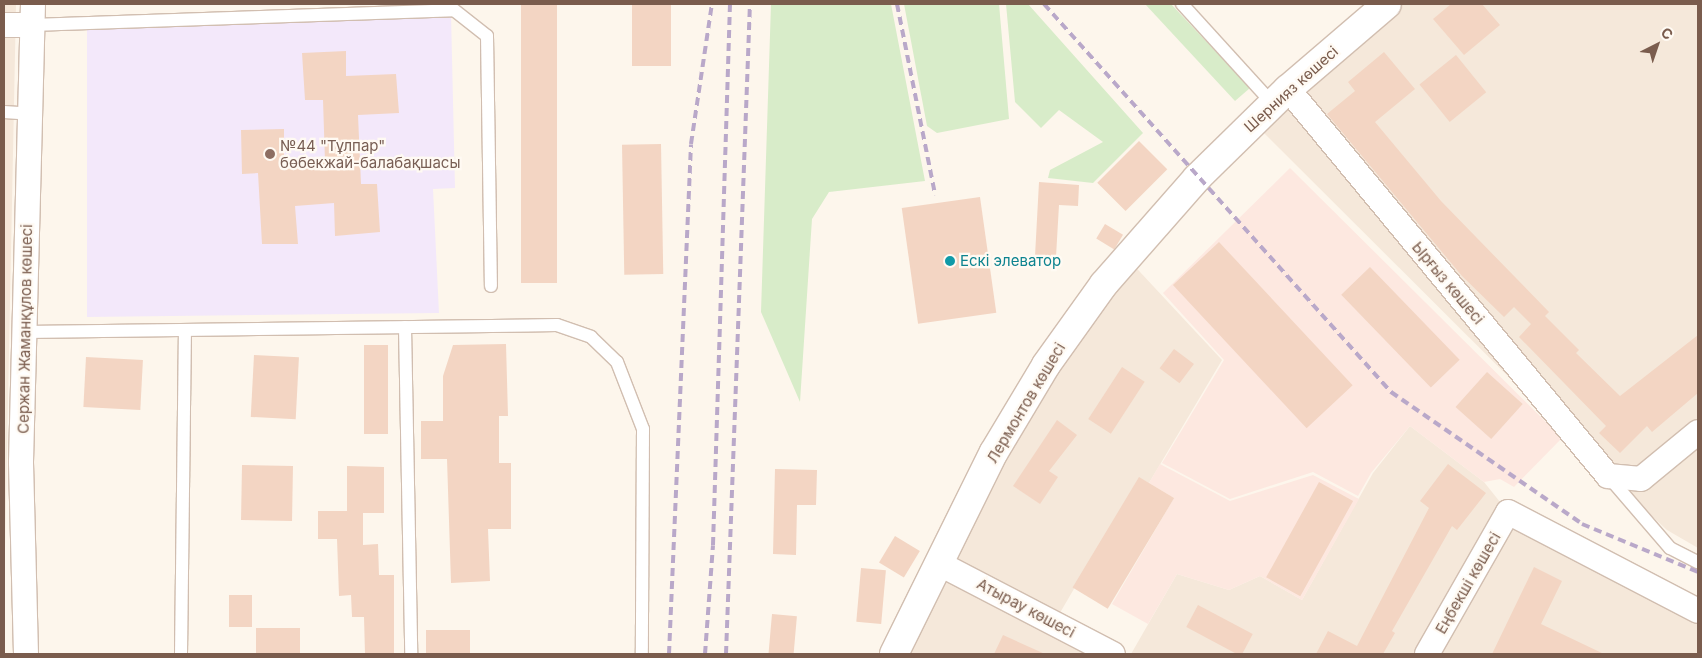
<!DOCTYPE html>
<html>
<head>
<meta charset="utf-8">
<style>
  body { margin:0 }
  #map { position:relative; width:1702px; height:658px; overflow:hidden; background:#fdf6ec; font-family:Inter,sans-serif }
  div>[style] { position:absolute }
  .residential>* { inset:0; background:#f5e8da }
  .commercial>* { inset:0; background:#fde8e0 }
  .education>* { inset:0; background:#f3e8fa }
  .green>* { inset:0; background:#d8ecc9 }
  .building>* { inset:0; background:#f3d5c3; transform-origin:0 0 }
  .roads { filter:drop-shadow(1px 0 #d1beb0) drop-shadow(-1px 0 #d1beb0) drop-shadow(0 1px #d1beb0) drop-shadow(0 -1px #d1beb0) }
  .lane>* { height:12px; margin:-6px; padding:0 6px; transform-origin:6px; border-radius:6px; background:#fff }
  .street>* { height:24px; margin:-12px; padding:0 12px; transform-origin:12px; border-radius:12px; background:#fff }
  .secondary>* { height:28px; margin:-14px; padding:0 14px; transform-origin:14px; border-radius:14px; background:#fff }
  .rail>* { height:4px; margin-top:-2px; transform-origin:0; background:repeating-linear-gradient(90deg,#b9a8c9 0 8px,transparent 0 13px) }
  .dots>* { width:14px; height:14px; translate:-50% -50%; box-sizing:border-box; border:2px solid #fffaf3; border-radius:50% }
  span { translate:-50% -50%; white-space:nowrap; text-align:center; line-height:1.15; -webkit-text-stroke:4.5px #fffaf3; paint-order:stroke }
  .street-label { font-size:15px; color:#7a5c4d }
  .education-label { font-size:15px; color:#785e54 }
  .left { translate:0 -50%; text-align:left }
  .culture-label { font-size:15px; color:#0d838f }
  .frame { position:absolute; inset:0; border:5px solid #7a5c4d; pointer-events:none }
  .north { position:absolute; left:1632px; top:20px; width:50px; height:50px; -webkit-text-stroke:4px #fffaf3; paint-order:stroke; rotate:41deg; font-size:14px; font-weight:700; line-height:20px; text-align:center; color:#7a5c4d }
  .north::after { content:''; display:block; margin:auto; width:18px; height:22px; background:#7a5c4d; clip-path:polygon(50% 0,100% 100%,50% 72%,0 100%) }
</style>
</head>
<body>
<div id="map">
  <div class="residential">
    <div style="clip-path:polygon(4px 4px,16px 4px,4px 601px)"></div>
    <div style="clip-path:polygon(1387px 4px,1698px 4px,1698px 548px,1667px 530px,1608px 476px,1253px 122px)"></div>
    <div style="clip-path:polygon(1127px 258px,1222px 360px,1149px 483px,1139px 478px,1054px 623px,1113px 654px,895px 654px,938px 563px)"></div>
    <div style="clip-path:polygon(1410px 426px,1484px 482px,1508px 512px,1698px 611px,1698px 654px,1131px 654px,1177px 574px,1229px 590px,1260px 576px,1302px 600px,1373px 473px)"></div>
  </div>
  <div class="commercial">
    <div style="clip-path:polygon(1290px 168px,1562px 438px,1514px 487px,1500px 479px,1484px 482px,1410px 426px,1371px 473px,1358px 496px,1313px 472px,1230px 499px,1162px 463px,1224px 360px,1163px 293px)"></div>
    <div style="clip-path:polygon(1160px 464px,1230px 501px,1313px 475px,1359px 499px,1302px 600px,1260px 576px,1229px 590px,1177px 574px,1148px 624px,1112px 604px,1174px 498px,1149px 483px)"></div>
  </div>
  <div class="education">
    <div style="clip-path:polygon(451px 14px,455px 188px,433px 189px,439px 313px,87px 317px,87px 28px)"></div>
  </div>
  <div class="green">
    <div style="clip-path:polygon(771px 4px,891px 4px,925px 181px,829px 192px,812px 219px,800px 402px,761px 312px)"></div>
    <div style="clip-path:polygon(904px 4px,999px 4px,1009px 119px,937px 133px,927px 126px)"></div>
    <div style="clip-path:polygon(1006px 4px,1028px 4px,1143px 133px,1093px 183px,1048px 178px,1050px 170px,1103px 142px,1059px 110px,1041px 128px,1015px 102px)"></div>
    <div style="clip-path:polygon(1145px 4px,1171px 4px,1250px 88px,1235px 101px)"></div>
  </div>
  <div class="building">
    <div style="left:632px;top:4px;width:39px;height:62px"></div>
    <div style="clip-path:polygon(1451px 4px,1482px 4px,1500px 25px,1464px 55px,1433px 19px)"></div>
    <div style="left:521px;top:5px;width:36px;height:278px"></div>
    <div style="clip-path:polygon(346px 51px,346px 76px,396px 74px,399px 113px,358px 115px,361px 184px,377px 184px,380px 232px,335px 236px,334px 203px,295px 206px,298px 244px,262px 244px,258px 173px,242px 174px,241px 130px,284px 129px,284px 163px,325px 162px,323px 100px,305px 100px,302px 53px)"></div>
    <div style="clip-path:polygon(1384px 52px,1415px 89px,1375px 122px,1441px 201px,1549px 312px,1545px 316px,1579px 350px,1576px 353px,1620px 396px,1698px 335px,1698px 393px,1652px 432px,1647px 426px,1620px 453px,1599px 433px,1606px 426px,1519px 337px,1531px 324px,1514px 307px,1504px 317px,1462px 276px,1327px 114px,1355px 91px,1348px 82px)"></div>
    <div style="left:1456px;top:55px;width:48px;height:47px;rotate:51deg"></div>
    <div style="left:1139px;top:141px;width:40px;height:59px;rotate:45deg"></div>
    <div style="left:661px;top:144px;width:130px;height:39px;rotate:89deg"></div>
    <div style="clip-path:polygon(1039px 182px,1079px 185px,1078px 206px,1059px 205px,1056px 257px,1035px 256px)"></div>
    <div style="left:980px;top:197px;width:117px;height:79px;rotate:82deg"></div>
    <div style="left:1105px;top:224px;width:21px;height:17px;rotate:31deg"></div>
    <div style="left:1219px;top:242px;width:196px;height:63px;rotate:47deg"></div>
    <div style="left:1370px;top:267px;width:129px;height:40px;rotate:46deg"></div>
    <div style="clip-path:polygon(506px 344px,508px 416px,499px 416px,499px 463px,511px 463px,511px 529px,488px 529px,490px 581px,451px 583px,447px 459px,421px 459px,421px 421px,443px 421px,443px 376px,453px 345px)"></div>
    <div style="left:364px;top:345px;width:24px;height:89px"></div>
    <div style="left:1174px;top:349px;width:25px;height:24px;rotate:37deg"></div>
    <div style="left:254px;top:355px;width:45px;height:62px;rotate:3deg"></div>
    <div style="left:86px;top:357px;width:57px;height:50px;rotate:3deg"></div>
    <div style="left:1122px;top:367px;width:27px;height:62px;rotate:33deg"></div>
    <div style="left:1487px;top:372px;width:48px;height:47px;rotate:42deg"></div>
    <div style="clip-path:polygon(1057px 420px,1077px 435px,1049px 471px,1058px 477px,1040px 504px,1013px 486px)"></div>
    <div style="clip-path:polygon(1448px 464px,1486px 493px,1457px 530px,1452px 526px,1392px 631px,1395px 633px,1383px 654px,1316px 654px,1328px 631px,1357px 646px,1429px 508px,1420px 501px)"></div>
    <div style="left:242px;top:465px;width:51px;height:55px;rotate:1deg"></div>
    <div style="clip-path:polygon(347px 466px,384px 467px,384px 513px,363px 513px,363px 545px,378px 544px,379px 575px,394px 575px,394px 654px,365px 654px,364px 617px,352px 617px,351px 595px,339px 596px,337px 539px,318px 539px,318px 511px,347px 511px)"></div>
    <div style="clip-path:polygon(775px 469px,817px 470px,816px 505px,797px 505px,796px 555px,773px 554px)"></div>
    <div style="left:1139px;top:477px;width:41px;height:129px;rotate:31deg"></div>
    <div style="left:1319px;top:482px;width:39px;height:109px;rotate:29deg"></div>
    <div style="left:895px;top:536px;width:29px;height:31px;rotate:31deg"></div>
    <div style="clip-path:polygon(1534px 567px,1562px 581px,1541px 624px,1604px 654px,1492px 654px)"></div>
    <div style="left:861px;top:568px;width:25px;height:54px;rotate:5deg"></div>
    <div style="left:229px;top:595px;width:23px;height:32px"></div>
    <div style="left:1198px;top:605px;width:62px;height:25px;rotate:28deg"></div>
    <div style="left:772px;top:614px;width:25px;height:40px;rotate:5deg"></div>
    <div style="left:256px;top:628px;width:44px;height:26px"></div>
    <div style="left:470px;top:630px;width:24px;height:44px;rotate:90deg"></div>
    <div style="clip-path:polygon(1003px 635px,1045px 654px,994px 654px)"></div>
  </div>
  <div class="roads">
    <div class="lane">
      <div style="left:1182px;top:4px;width:135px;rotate:47.7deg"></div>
      <div style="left:32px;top:25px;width:422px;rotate:-2deg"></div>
      <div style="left:454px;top:10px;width:42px;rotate:38.2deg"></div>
      <div style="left:487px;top:36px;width:250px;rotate:89.1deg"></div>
      <div style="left:4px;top:112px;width:26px;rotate:4deg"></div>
      <div style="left:405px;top:327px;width:327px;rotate:88.9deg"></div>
      <div style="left:25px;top:332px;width:532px;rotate:-0.75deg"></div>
      <div style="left:557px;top:325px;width:36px;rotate:19deg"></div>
      <div style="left:591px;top:337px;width:36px;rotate:44deg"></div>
      <div style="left:617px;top:362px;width:72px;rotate:68.8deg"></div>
      <div style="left:643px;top:429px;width:225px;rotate:90.3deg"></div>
      <div style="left:1608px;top:476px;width:95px;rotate:49.3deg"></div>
      <div style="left:1670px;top:548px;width:31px;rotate:27deg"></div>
      <div style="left:181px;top:654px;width:324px;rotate:-89.3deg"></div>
    </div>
    <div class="street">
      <div style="left:4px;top:25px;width:28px"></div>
      <div style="left:1288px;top:89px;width:502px;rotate:50.41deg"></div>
      <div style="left:1608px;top:476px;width:33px;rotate:5deg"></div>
      <div style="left:1641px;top:479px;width:74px;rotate:-39.5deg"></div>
      <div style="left:938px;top:563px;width:197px;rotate:27.5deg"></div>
      <div style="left:26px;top:654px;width:192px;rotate:-91.5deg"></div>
      <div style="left:21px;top:462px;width:458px;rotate:-88.5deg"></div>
      <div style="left:1427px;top:654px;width:163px;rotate:-60.3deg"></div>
      <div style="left:1508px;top:512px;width:214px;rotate:27.5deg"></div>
    </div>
    <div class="secondary">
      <div style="left:894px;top:654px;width:225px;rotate:-63.7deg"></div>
      <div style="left:994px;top:452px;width:101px;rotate:-59.1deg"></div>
      <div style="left:1046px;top:365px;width:100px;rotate:-54.4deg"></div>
      <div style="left:1104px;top:284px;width:141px;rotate:-48.7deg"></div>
      <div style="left:1197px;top:178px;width:127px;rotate:-44.4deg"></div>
      <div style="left:1288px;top:89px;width:130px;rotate:-40.6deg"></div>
    </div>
  </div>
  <div class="rail">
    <div style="left:897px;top:4px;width:195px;rotate:78.7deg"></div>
    <div style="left:1044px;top:4px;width:521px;rotate:48.19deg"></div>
    <div style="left:1391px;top:392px;width:232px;rotate:34.6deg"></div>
    <div style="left:1582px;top:524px;width:126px;rotate:22.5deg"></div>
    <div style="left:669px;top:654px;width:510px;rotate:-87.53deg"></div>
    <div style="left:691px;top:144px;width:142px;rotate:-81.5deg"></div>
    <div style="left:705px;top:654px;width:109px;rotate:-85.8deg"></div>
    <div style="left:713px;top:545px;width:541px;rotate:-88.2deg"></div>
    <div style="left:726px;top:654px;width:650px;rotate:-87.89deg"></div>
  </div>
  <div class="dots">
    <div style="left:270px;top:154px;background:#8d6e63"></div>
    <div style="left:950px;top:261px;background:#0f9aa8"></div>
  </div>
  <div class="street-label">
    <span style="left:1291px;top:89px;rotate:-42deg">Шернияз көшесі</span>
    <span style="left:1448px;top:283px;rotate:50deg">Ырғыз көшесі</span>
    <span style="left:25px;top:329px;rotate:-89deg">Сержан Жаманқұлов көшесі</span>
    <span style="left:1026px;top:403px;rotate:-59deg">Лермонтов көшесі</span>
    <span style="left:1468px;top:583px;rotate:-60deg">Еңбекші көшесі</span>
    <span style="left:1026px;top:608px;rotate:28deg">Атырау көшесі</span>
  </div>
  <div class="education-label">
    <span class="left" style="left:280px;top:154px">№44 "Тұлпар"<br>бөбекжай-балабақшасы</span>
  </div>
  <div class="culture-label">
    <span class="left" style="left:960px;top:261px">Ескі элеватор</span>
  </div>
  <div class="frame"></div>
  <div class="north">С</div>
</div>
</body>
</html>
